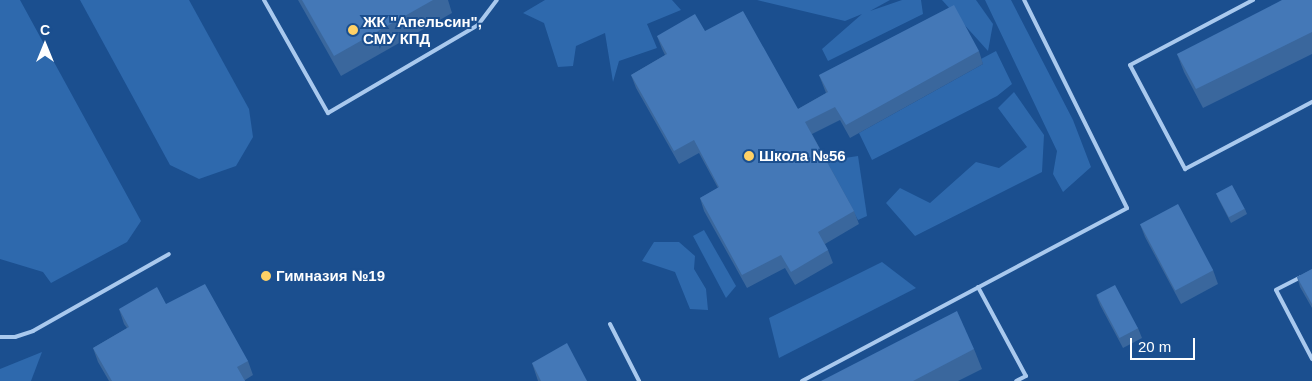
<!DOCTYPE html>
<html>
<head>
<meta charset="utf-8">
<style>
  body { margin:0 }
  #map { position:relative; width:1312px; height:381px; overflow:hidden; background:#1b4f8f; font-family:Helvetica,sans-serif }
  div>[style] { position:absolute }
  .green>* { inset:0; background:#2e69ad }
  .lane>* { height:4px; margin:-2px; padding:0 2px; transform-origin:2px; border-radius:2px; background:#a9c9ee }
  .wall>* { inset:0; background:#3a679d }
  .building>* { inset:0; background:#4478b7; transform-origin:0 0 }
  .dots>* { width:14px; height:14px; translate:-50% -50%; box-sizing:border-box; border:2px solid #1b4f8f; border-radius:50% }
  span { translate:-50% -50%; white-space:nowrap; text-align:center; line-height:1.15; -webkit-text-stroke:4px #1b4f8f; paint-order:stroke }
  .poi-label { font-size:15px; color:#fff; font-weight:700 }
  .left { translate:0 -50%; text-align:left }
  .north { position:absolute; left:20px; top:20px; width:50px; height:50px; -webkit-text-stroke:4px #1b4f8f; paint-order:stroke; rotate:0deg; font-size:14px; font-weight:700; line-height:20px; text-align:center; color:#fff }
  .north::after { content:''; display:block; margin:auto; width:18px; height:22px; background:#fff; clip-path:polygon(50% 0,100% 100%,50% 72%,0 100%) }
  .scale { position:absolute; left:1130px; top:338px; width:65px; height:22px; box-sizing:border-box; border:2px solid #fff; border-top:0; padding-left:6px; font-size:15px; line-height:18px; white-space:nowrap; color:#fff; -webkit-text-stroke:4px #1b4f8f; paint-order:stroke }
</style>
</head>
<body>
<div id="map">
  <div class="green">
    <div style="clip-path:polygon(0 0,20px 0,141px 221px,127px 242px,51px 283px,43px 272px,0 259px)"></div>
    <div style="clip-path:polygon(80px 0,189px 0,249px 109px,253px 137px,236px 166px,199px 179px,170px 165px)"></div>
    <div style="clip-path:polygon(545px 0,672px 0,681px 10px,647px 24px,657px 48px,619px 61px,613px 82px,605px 33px,576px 46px,573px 66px,558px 67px,544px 23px,523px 13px)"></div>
    <div style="clip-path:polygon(757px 0,890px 0,870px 11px,902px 0,921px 0,923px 14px,828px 61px,822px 49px,862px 14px,845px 21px)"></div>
    <div style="clip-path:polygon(942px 0,976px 0,993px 24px,988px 51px)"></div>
    <div style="clip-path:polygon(985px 0,1011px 0,1073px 120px,1091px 167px,1063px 192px,1053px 174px,1057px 151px)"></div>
    <div style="clip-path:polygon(996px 51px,1012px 84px,997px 96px,872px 160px,859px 133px,983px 64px,981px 59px)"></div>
    <div style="clip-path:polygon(1014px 92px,1044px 135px,1042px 172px,915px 236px,886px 203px,900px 188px,930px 203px,976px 162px,999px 168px,1027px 147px,998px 108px)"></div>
    <div style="clip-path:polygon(858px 156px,867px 216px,858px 220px,825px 161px)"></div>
    <div style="clip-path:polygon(704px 230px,736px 286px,726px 298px,693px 236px)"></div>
    <div style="clip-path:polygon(654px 242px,679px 242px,695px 256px,694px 269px,706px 289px,708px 310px,690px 309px,675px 272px,642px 261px)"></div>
    <div style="clip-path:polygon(882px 262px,916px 288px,779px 358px,769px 318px)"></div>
    <div style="clip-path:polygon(42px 352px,31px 381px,0 381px,0 369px)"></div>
  </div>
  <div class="lane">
    <div style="left:264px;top:0;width:130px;rotate:60.5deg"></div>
    <div style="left:328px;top:113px;width:174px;rotate:-30.4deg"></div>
    <div style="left:478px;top:25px;width:31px;rotate:-53deg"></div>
    <div style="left:1253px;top:0;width:139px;rotate:152.1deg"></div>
    <div style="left:1130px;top:65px;width:118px;rotate:62.1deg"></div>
    <div style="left:1185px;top:169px;width:144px;rotate:-27.8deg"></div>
    <div style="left:1301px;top:277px;width:28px;rotate:153deg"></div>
    <div style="left:1276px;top:290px;width:78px;rotate:62.4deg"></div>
    <div style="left:978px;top:287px;width:101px;rotate:61.7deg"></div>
    <div style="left:1026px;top:376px;width:11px;rotate:153deg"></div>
    <div style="left:610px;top:324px;width:64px;rotate:63deg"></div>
    <div style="left:0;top:337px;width:15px"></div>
    <div style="left:15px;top:337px;width:19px;rotate:-18deg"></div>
    <div style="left:33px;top:331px;width:156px;rotate:-29.5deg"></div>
    <div style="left:802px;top:381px;width:368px;rotate:-28deg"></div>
    <div style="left:1127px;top:208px;width:232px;rotate:-116.3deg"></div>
  </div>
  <div class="wall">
    <div style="clip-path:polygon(298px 0,448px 0,452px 13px,341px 76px)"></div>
    <div style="clip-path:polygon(1312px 0,1312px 54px,1203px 108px,1184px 72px,1177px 54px)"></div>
    <div style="clip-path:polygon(705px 31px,798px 109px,826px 93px,819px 75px,979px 51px,983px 64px,850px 138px,840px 120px,812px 134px,854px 211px,859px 224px,825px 244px,828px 250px,833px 263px,795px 285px,785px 268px,747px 288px,704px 211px,700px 198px,718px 188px,699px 153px,679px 164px,636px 88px,631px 75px,665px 55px,662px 49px,657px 36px)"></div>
    <div style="clip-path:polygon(1216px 193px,1245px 209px,1247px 214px,1231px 223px,1218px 198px)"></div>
    <div style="clip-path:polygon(1140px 224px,1213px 270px,1218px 284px,1181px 304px,1145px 237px)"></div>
    <div style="clip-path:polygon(1312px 269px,1312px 308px,1300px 287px,1297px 277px)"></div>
    <div style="clip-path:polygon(1096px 295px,1138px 328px,1142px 338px,1123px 348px,1100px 305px)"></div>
    <div style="clip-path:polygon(166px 304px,248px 361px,253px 375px,245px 380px,245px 381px,109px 381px,98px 362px,93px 348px,127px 328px,124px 324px,119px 309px)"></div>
    <div style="clip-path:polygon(974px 349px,982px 369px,958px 381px,821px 381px)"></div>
    <div style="clip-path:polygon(532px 363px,587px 381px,538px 381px)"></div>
  </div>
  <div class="building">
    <div style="clip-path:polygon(302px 0,433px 0,334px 56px)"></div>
    <div style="clip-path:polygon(1282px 0,1312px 0,1312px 32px,1196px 89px,1177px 54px)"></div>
    <div style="clip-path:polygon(954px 5px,979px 51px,846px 125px,835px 107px,805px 122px,854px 211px,818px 232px,828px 250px,791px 272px,781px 255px,742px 275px,700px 198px,719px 187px,694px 140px,674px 151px,631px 75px,667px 54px,657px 36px,695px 14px,705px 31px,743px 11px,798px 109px,828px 92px,819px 75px)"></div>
    <div style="left:1232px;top:185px;width:27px;height:18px;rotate:62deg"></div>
    <div style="left:1178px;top:204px;width:75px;height:43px;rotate:62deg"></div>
    <div style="clip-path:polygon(1312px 269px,1312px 304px,1297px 277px)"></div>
    <div style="clip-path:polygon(205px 284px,248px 361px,237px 367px,245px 381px,112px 381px,93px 348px,129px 327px,119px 309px,157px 287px,166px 304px)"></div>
    <div style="left:1115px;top:285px;width:49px;height:21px;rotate:62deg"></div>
    <div style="clip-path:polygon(957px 311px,974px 349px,913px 381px,821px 381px)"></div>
    <div style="clip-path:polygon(567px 343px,587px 381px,541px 381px,532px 363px)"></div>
  </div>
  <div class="dots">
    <div style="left:353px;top:30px;background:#ffd166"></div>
    <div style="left:749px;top:156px;background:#ffd166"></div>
    <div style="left:266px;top:276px;background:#ffd166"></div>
  </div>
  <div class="poi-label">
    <span class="left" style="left:363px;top:30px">ЖК "Апельсин",<br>СМУ КПД</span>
    <span class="left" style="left:759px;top:156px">Школа №56</span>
    <span class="left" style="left:276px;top:276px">Гимназия №19</span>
  </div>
  <div class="north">С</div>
  <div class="scale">20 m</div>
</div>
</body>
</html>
